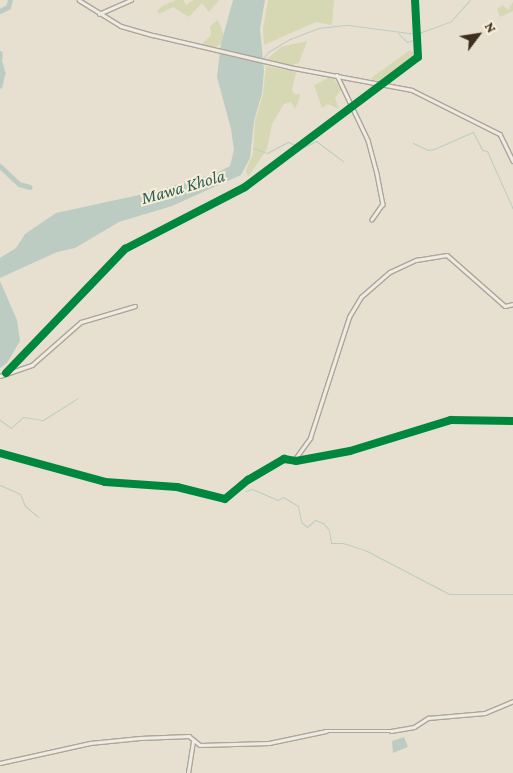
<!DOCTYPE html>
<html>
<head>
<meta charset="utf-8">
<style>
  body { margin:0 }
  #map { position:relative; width:513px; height:773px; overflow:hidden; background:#e7e0d1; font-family:"Crimson Pro",serif }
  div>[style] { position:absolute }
  .green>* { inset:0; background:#d6d7b3 }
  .water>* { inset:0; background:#bcccc2 }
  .stream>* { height:1px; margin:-0.5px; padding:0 0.5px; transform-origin:0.5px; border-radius:0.5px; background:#bcccc2 }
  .river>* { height:4.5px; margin:-2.25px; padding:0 2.25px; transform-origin:2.25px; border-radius:2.25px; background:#bcccc2 }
  .roads { filter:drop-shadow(1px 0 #ada599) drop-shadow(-1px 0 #ada599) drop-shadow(0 1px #ada599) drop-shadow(0 -1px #ada599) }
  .minor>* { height:2.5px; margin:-1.25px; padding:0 1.25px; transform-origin:1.25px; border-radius:1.25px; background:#efebe3 }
  .cycleway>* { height:8px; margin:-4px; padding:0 4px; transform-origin:4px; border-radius:4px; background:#00873e }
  span { translate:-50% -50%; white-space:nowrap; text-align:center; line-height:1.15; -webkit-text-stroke:4px #f7eed8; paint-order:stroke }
  .water-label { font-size:18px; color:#2f5d5a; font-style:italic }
  .north { position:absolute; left:453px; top:10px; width:50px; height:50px; -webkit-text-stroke:4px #f7eed8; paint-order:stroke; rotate:59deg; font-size:14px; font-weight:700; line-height:20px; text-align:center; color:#3d2e20 }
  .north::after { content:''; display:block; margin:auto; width:18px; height:22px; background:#3d2e20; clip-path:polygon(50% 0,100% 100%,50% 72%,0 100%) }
</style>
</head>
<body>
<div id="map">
  <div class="green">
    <div style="clip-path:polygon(176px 0,183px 0,186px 5px,193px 0,219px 0,209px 12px,202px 3px,189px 17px,173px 7px,159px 14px,157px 11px,162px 6px)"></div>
    <div style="clip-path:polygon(268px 0,334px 0,332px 25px,316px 22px,264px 45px,263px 28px)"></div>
    <div style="clip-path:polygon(513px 2px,513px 11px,500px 17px,497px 9px,503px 5px,508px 10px)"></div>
    <div style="clip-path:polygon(218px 20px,224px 35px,221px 44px,210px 49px,201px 45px,211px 35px,210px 26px)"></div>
    <div style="clip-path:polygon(307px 41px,299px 63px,291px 65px,266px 60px,281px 47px)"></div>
    <div style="clip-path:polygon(410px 50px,415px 53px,413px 58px,383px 82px,370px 79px)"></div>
    <div style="clip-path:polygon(266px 66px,296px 72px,292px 90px,294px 94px,300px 94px,299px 100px,295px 109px,291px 102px,284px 104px,272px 124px,267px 149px,248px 177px,246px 170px,253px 154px,255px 121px,263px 94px)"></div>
    <div style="clip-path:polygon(332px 76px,341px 90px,335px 98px,339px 109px,328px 104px,322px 108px,314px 85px)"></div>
  </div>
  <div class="water">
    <div style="clip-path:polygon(233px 0,265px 0,260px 29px,264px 70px,262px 93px,254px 121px,250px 158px,241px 175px,172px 206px,119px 222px,75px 248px,57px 252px,0 278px,0 258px,16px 248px,25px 234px,56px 213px,148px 193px,215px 174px,230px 166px,234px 150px,231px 129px,217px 77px,221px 44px)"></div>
    <div style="clip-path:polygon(0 281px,17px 320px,20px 341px,7px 363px,0 368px)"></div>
    <div style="clip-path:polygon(404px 737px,408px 747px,393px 753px,392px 741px)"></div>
  </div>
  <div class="stream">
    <div style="left:398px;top:33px;width:13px;rotate:45deg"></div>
    <div style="left:407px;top:42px;width:9px;rotate:-18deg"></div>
    <div style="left:416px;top:39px;width:9px;rotate:-54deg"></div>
    <div style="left:263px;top:59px;width:9px;rotate:-54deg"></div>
    <div style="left:268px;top:52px;width:26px;rotate:-31deg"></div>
    <div style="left:290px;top:39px;width:30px;rotate:-21deg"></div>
    <div style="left:318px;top:28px;width:30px;rotate:-6deg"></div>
    <div style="left:348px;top:25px;width:69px;rotate:7.5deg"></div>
    <div style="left:416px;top:34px;width:37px;rotate:-20deg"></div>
    <div style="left:451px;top:21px;width:28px;rotate:-48deg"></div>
    <div style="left:413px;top:143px;width:17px;rotate:25deg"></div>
    <div style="left:428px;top:150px;width:6px;rotate:-9deg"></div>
    <div style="left:434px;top:149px;width:43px;rotate:-23.6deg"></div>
    <div style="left:473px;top:132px;width:20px;rotate:63deg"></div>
    <div style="left:482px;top:150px;width:5px;rotate:11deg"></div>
    <div style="left:487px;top:151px;width:64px;rotate:65.9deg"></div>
    <div style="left:253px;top:148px;width:15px;rotate:20deg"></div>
    <div style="left:267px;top:153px;width:24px;rotate:-28deg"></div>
    <div style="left:288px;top:142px;width:15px;rotate:23deg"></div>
    <div style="left:302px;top:148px;width:16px;rotate:-27deg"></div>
    <div style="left:316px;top:141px;width:34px;rotate:37deg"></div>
    <div style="left:0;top:420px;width:14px;rotate:36deg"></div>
    <div style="left:11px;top:428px;width:16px;rotate:-43deg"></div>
    <div style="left:23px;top:417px;width:20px;rotate:9deg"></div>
    <div style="left:43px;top:420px;width:41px;rotate:-32.2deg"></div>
    <div style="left:0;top:485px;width:22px;rotate:24deg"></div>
    <div style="left:20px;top:494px;width:13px;rotate:67deg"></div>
    <div style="left:25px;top:506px;width:17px;rotate:40deg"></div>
    <div style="left:246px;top:491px;width:6px;rotate:-18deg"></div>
    <div style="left:252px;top:489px;width:28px;rotate:23deg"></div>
    <div style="left:278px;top:500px;width:6px;rotate:-31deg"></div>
    <div style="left:283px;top:497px;width:17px;rotate:31deg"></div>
    <div style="left:298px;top:506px;width:16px;rotate:79deg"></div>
    <div style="left:301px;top:522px;width:8px;rotate:40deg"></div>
    <div style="left:307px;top:527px;width:11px;rotate:-41deg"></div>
    <div style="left:315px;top:520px;width:9px;rotate:21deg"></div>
    <div style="left:323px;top:523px;width:9px;rotate:49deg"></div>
    <div style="left:329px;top:530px;width:13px;rotate:81deg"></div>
    <div style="left:331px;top:543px;width:12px"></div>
    <div style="left:343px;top:543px;width:23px;rotate:18deg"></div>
    <div style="left:365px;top:550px;width:95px;rotate:27.6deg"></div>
    <div style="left:449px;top:594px;width:64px"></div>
  </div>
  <div class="river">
    <div style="left:0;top:11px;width:9px;rotate:-27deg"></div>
    <div style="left:8px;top:7px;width:7px;rotate:-74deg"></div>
    <div style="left:0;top:53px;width:5px;rotate:90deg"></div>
    <div style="left:0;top:62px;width:11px;rotate:75deg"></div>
    <div style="left:3px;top:73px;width:13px;rotate:103deg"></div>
    <div style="left:0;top:166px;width:26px;rotate:43deg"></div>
    <div style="left:19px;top:184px;width:11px;rotate:15deg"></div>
  </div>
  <div class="roads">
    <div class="minor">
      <div style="left:79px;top:0;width:49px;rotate:31.8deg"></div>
      <div style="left:121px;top:26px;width:33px;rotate:16deg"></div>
      <div style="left:153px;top:35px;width:140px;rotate:13.2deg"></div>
      <div style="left:289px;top:67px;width:125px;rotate:10.6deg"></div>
      <div style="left:412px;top:90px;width:98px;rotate:26.6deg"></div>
      <div style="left:500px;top:134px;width:30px;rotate:64deg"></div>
      <div style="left:99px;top:14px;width:35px;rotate:-24deg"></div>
      <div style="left:337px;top:75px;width:72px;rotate:64.5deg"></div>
      <div style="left:368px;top:140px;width:35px;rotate:75deg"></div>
      <div style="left:377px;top:174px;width:31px;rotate:79deg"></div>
      <div style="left:383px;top:204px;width:19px;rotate:125deg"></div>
      <div style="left:6px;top:373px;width:172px;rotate:-46.2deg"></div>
      <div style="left:125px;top:249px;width:135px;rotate:-27.3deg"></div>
      <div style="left:245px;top:187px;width:216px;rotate:-36.9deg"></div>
      <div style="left:418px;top:57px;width:57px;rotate:-93deg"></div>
      <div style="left:0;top:376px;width:34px;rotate:-19deg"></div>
      <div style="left:32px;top:365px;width:65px;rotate:-41.3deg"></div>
      <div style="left:81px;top:322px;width:56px;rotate:-16.5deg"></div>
      <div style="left:0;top:453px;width:109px;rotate:15.4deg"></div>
      <div style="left:105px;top:482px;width:72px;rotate:4deg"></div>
      <div style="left:177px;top:487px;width:49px;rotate:14deg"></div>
      <div style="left:225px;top:499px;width:30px;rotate:-40deg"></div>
      <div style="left:248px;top:480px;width:42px;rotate:-30.3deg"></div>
      <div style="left:284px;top:459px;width:12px;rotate:9deg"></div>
      <div style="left:296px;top:461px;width:55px;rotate:-10.5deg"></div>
      <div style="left:350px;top:451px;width:106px;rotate:-17.1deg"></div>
      <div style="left:451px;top:420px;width:62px;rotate:0.9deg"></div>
      <div style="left:295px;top:459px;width:26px;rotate:-54deg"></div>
      <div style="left:310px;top:438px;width:127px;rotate:-72.1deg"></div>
      <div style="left:349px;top:317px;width:23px;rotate:-59deg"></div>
      <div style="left:361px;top:297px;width:38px;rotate:-41deg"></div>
      <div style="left:390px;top:272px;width:29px;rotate:-25deg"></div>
      <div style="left:416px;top:260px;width:31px;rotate:-9deg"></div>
      <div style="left:447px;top:255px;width:77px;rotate:41.3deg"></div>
      <div style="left:505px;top:306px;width:8px;rotate:-14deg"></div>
      <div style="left:0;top:763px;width:92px;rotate:-12.5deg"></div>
      <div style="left:90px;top:743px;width:50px;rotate:-5.7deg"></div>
      <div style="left:140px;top:738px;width:49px;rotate:-2.3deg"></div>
      <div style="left:189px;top:736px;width:14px;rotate:39deg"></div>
      <div style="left:200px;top:745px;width:69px;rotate:-1.7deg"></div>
      <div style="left:269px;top:743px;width:58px;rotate:-11.9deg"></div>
      <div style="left:326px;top:731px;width:65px"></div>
      <div style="left:391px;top:731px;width:23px;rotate:-10deg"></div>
      <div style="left:414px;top:727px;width:17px;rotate:-33deg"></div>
      <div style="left:428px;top:718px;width:57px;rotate:-5deg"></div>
      <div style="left:485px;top:713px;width:30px;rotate:-23deg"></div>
      <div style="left:188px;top:773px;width:33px;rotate:-81deg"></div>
    </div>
  </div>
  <div class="cycleway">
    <div style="left:6px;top:373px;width:172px;rotate:-46.2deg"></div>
    <div style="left:125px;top:249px;width:135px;rotate:-27.3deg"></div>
    <div style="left:245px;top:187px;width:216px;rotate:-36.9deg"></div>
    <div style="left:418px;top:57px;width:57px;rotate:-93deg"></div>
    <div style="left:0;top:453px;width:109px;rotate:15.4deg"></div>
    <div style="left:105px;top:482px;width:72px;rotate:4deg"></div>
    <div style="left:177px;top:487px;width:49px;rotate:14deg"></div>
    <div style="left:225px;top:499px;width:30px;rotate:-40deg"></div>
    <div style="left:248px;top:480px;width:42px;rotate:-30.3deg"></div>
    <div style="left:284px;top:459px;width:12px;rotate:9deg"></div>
    <div style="left:296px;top:461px;width:55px;rotate:-10.5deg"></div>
    <div style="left:350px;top:451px;width:106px;rotate:-17.1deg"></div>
    <div style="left:451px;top:420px;width:62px;rotate:0.9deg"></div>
  </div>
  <div class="water-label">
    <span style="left:183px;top:187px;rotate:-16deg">Mawa Khola</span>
  </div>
  <div class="north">N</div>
</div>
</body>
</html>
